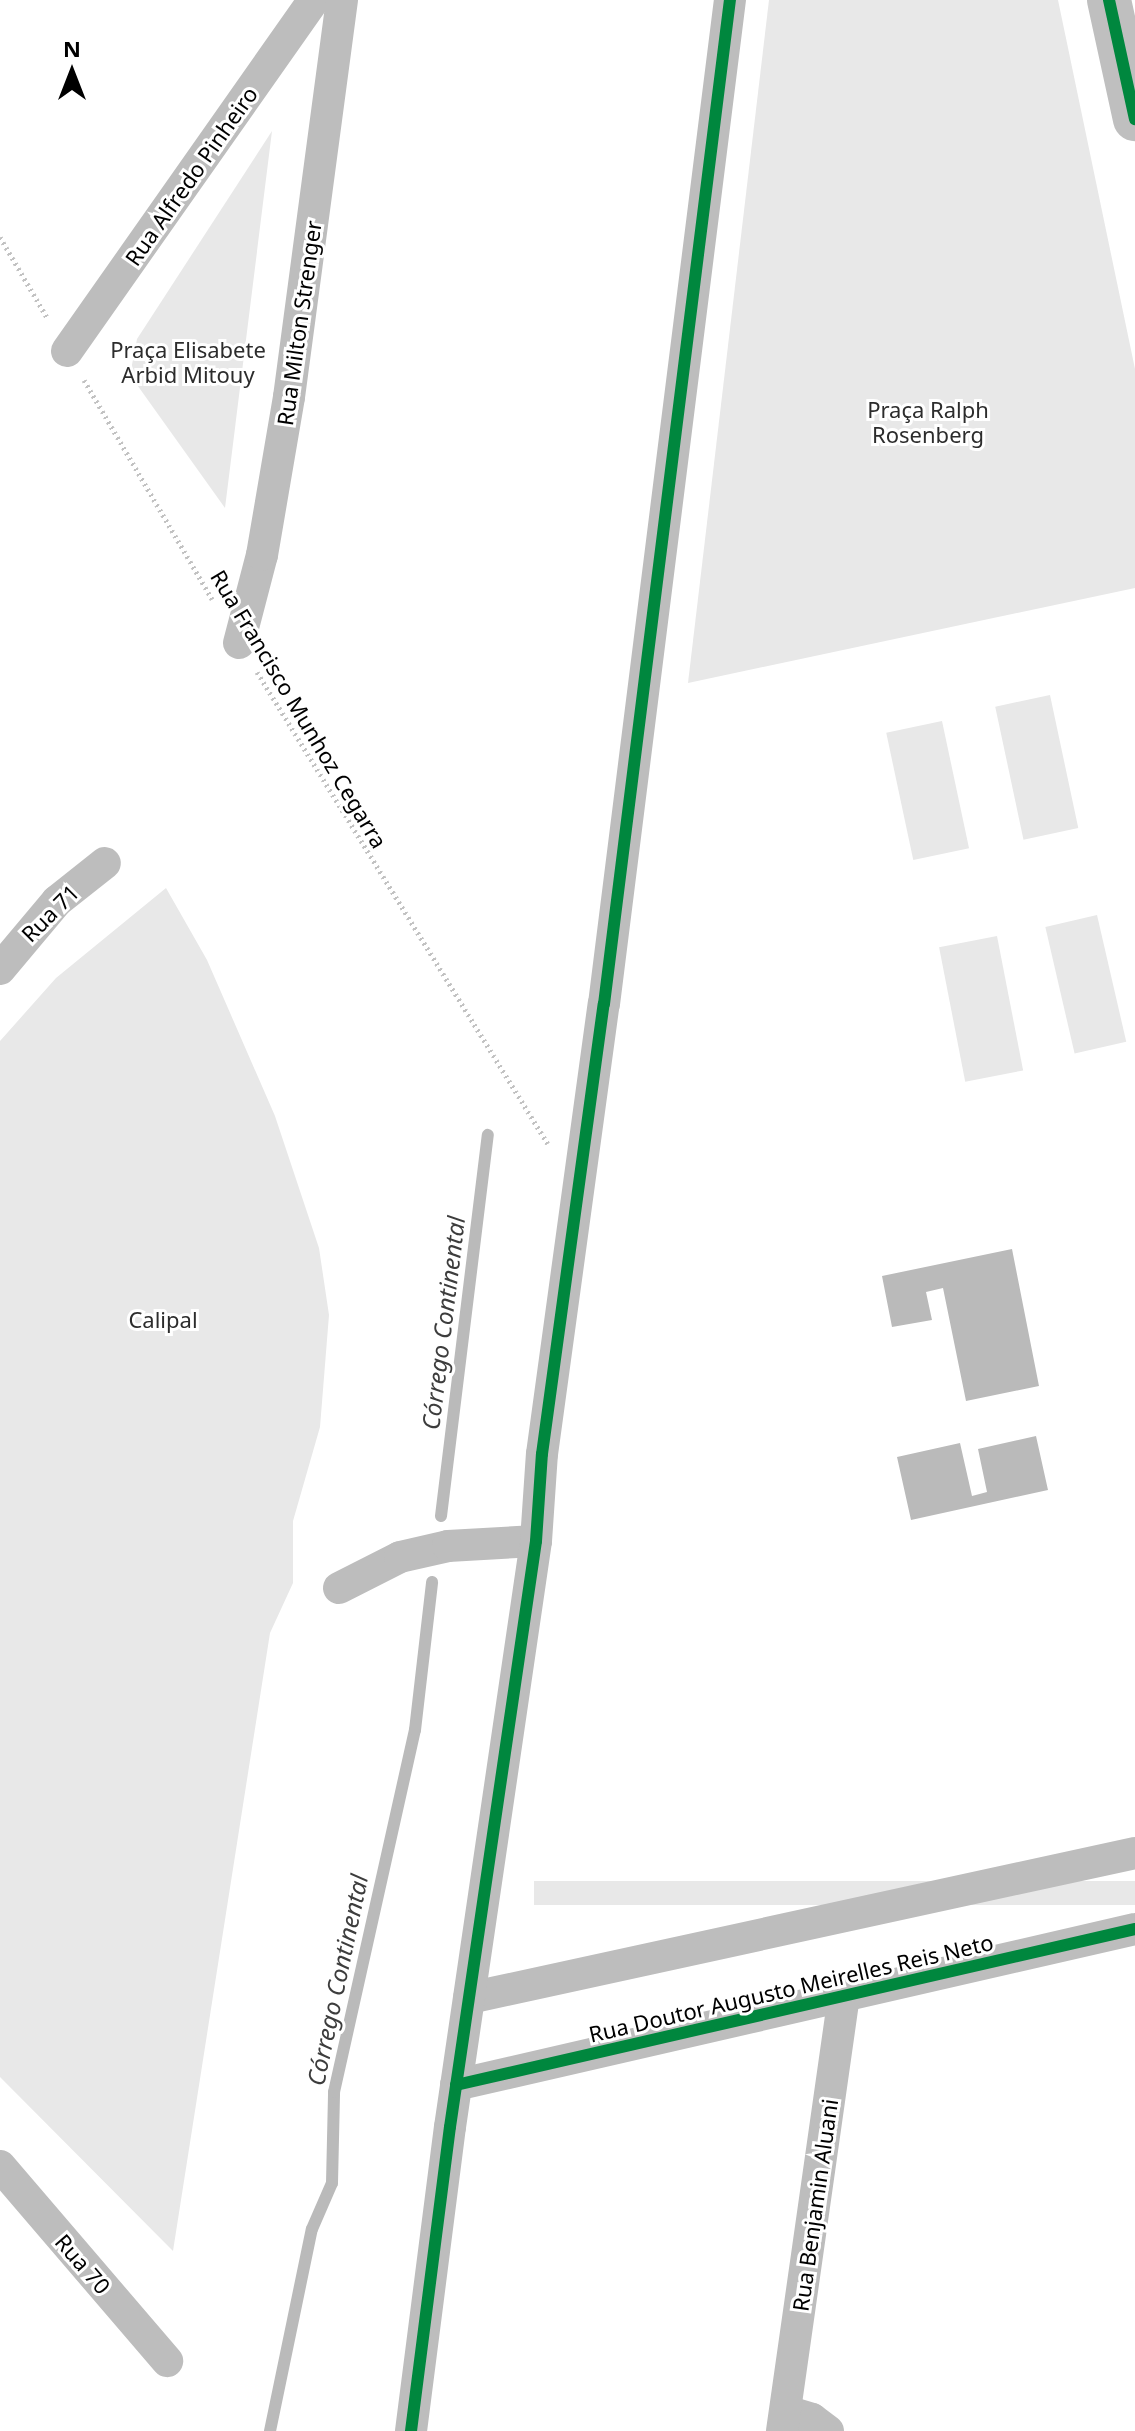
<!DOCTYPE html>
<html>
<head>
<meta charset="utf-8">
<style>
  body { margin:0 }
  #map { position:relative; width:1135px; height:2431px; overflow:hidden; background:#fff; font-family:"Noto Sans",sans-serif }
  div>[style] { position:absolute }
  .green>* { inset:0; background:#e8e8e8; transform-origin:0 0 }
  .water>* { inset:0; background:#bababa }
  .stream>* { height:12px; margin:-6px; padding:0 6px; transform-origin:6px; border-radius:6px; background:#bababa }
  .path>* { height:5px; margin-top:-2.5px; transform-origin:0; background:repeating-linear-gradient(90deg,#c2c2c2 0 2px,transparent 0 6px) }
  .street>* { height:32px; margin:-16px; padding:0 16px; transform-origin:16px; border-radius:16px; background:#bdbdbd }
  .secondary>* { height:44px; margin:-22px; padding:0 22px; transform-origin:22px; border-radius:22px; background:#bfbfbf }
  .cycleway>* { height:12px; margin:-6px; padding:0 6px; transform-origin:6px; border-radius:6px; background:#00873e }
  span { translate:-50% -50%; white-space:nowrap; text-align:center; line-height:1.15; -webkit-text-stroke:6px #fff; paint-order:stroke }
  .street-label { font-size:22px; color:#000 }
  .park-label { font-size:22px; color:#2c2c2c }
  .water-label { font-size:24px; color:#3d3d3d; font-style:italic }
  .north { position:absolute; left:32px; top:32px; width:80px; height:80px; -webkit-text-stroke:6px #fff; paint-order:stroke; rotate:0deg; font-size:22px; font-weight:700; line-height:32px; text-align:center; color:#000 }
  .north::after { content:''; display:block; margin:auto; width:28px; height:36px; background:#000; clip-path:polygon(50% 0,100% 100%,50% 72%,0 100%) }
</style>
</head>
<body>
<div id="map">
  <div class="green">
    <div style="clip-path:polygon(769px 0,1058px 0,1135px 369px,1135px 588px,688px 683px)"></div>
    <div style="clip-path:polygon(272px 131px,225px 508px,130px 375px,137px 339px)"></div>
    <div style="left:1050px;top:695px;width:136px;height:56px;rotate:78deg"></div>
    <div style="left:942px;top:721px;width:130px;height:57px;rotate:78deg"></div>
    <div style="clip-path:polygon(166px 888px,207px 960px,275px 1116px,319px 1248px,329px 1315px,320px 1427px,293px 1521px,293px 1583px,270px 1633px,173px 2251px,0 2077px,0 1041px,56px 978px)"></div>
    <div style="left:1097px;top:915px;width:130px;height:53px;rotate:77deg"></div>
    <div style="left:997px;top:936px;width:137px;height:59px;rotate:79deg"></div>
    <div style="left:1135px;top:1881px;width:24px;height:601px;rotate:90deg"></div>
  </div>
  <div class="water">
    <div style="clip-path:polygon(1012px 1249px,1039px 1386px,966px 1401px,943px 1288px,926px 1292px,932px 1320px,892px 1327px,882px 1276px)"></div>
    <div style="clip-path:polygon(1036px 1436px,1048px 1490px,911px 1520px,897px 1457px,960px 1443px,972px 1496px,987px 1492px,978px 1449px)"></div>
  </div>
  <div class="stream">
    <div style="left:441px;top:1516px;width:384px;rotate:-83deg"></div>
    <div style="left:270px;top:2431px;width:206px;rotate:-78.3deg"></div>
    <div style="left:312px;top:2229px;width:50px;rotate:-66.5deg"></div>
    <div style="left:332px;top:2183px;width:91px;rotate:-88.7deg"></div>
    <div style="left:334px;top:2092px;width:371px;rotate:-77.4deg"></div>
    <div style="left:415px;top:1730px;width:149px;rotate:-83.4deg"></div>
  </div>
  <div class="path">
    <div style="left:0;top:237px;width:95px;rotate:59.7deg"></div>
    <div style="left:84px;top:380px;width:254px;rotate:59.7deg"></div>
    <div style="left:257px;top:672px;width:554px;rotate:58.35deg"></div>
  </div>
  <div class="street">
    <div style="left:67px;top:351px;width:429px;rotate:-54.9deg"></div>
    <div style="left:239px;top:643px;width:91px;rotate:-75.4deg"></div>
    <div style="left:262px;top:555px;width:160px;rotate:-80.3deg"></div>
    <div style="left:289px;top:397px;width:401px;rotate:-82.4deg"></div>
    <div style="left:0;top:969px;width:89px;rotate:-50deg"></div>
    <div style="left:57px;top:901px;width:61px;rotate:-38.4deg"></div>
    <div style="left:339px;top:1588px;width:68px;rotate:-26.9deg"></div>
    <div style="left:400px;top:1557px;width:49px;rotate:-12.9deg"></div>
    <div style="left:448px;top:1546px;width:88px;rotate:-3.3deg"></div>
    <div style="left:469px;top:1998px;width:682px;rotate:-12.28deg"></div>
    <div style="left:456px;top:2085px;width:697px;rotate:-12.94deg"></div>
    <div style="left:0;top:2166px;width:257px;rotate:49.4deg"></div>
    <div style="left:786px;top:2411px;width:27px;rotate:17deg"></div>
    <div style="left:812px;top:2419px;width:20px;rotate:37deg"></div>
    <div style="left:411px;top:2431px;width:306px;rotate:-82.7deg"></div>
    <div style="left:450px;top:2127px;width:592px;rotate:-81.65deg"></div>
    <div style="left:536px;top:1541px;width:87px;rotate:-86.1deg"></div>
    <div style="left:542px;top:1454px;width:454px;rotate:-82.2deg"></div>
    <div style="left:604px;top:1004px;width:1012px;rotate:-82.85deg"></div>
    <div style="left:782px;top:2431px;width:437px;rotate:-81.9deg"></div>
  </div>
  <div class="secondary">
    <div style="left:1109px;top:0;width:122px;rotate:77.7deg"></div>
  </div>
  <div class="cycleway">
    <div style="left:1109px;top:0;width:122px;rotate:77.7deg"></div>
    <div style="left:456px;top:2085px;width:697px;rotate:-12.94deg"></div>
    <div style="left:411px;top:2431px;width:306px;rotate:-82.7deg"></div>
    <div style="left:450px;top:2127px;width:592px;rotate:-81.65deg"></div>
    <div style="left:536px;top:1541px;width:87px;rotate:-86.1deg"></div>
    <div style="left:542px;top:1454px;width:454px;rotate:-82.2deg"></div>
    <div style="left:604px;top:1004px;width:1012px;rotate:-82.85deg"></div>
  </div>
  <div class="street-label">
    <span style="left:191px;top:176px;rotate:-55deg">Rua Alfredo Pinheiro</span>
    <span style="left:299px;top:323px;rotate:-82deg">Rua Milton Strenger</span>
    <span style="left:299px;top:709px;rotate:59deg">Rua Francisco Munhoz Cegarra</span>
    <span style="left:50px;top:913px;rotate:-45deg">Rua 71</span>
    <span style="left:791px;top:1988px;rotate:-13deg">Rua Doutor Augusto Meirelles Reis Neto</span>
    <span style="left:815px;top:2205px;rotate:-82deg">Rua Benjamin Aluani</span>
    <span style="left:83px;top:2264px;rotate:49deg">Rua 70</span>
  </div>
  <div class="park-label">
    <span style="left:188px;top:362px">Praça Elisabete<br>Arbid Mitouy</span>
    <span style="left:928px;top:422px">Praça Ralph<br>Rosenberg</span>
    <span style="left:163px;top:1320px">Calipal</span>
  </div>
  <div class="water-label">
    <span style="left:443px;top:1323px;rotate:-83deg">Córrego Continental</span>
    <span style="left:337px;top:1980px;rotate:-78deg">Córrego Continental</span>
  </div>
  <div class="north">N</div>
</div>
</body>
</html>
